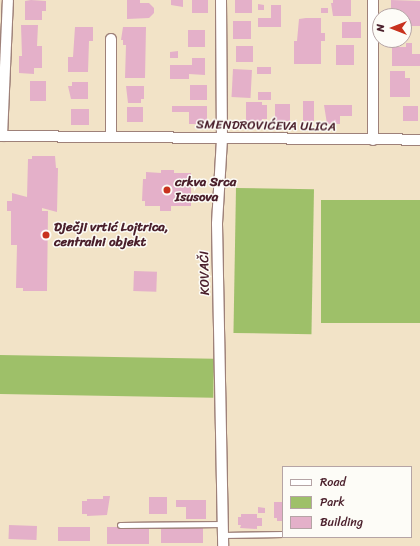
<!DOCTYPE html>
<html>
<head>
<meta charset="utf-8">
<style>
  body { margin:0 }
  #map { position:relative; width:420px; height:546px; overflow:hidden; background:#f2e3c7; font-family:Sriracha,sans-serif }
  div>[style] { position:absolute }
  .green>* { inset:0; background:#9ec069; transform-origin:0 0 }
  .building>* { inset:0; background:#e4b0c9; transform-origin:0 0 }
  .roads { filter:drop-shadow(1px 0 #9e8179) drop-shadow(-1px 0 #9e8179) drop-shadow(0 1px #9e8179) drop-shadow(0 -1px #9e8179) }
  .lane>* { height:5px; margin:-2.5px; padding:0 2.5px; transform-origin:2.5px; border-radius:2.5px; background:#fff }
  .street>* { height:10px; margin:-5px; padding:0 5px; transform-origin:5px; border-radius:5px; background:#fff }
  .dots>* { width:11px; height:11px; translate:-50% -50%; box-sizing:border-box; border:2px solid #fdfcf7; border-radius:50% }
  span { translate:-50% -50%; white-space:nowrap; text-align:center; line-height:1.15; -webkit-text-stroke:3px #fdfcf7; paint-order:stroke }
  .street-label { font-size:13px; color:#4a1f2b }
  .poi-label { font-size:13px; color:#4a1f2b; font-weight:700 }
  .left { translate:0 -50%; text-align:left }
  .legend { position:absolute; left:282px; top:466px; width:130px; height:72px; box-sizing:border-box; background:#fdfcf7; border:1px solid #b5a4a5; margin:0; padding:5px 7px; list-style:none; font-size:12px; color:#4a1f2b }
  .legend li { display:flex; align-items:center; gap:8px; height:20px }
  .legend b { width:20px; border:1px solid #b5a4a5 }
  .north { position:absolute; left:372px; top:8px; width:40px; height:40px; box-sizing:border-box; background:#fdfcf7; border:1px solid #b5a4a5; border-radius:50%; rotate:270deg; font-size:11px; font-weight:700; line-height:16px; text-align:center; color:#4a1f2b }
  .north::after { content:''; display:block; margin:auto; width:14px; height:18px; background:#c8321e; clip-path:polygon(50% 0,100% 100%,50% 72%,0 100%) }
</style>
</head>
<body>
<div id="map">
  <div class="green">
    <div style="left:236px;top:188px;width:78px;height:145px;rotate:1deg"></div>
    <div style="left:321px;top:200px;width:99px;height:123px"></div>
    <div style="left:0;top:355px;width:214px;height:39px;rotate:1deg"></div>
  </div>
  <div class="building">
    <div style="clip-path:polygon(31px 0,46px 1px,46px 11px,42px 11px,42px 20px,25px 20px,25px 1px)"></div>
    <div style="clip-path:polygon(127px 0,140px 0,140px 3px,149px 3px,154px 8px,154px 13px,149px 18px,127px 19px)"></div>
    <div style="clip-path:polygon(171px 0,183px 0,183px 7px,171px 5px)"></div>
    <div style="left:192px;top:0;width:16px;height:13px"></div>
    <div style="left:235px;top:0;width:17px;height:13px"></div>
    <div style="clip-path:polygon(333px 0,351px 0,351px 16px,333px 16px,331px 3px,333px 3px)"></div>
    <div style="clip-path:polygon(391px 0,420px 1px,420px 26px,408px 26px,408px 40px,404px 40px,403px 12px,391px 12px)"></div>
    <div style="clip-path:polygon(258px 4px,264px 5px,264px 10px,258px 10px)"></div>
    <div style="clip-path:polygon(271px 5px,281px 5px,281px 27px,258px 27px,258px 18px,271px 18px)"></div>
    <div style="left:321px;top:8px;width:7px;height:5px"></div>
    <div style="clip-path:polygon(306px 18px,321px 18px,321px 33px,325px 33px,325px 41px,321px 41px,321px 64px,294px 64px,294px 41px,297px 41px,299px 19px)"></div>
    <div style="left:233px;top:21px;width:18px;height:18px"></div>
    <div style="left:342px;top:22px;width:19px;height:16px"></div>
    <div style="clip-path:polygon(21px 25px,38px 25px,37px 46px,42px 46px,42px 68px,34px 68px,34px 74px,19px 73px,19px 56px,22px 56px)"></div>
    <div style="clip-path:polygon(75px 27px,93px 27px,93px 41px,89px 41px,88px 72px,68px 72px,68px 57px,73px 57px)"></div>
    <div style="clip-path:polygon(123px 27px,146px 27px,145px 78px,125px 78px,126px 45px,123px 45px,123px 40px,121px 40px)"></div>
    <div style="left:188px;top:30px;width:17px;height:17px"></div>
    <div style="clip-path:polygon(406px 43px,412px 43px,412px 54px,420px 54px,420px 66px,392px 66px,392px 47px,406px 47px)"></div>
    <div style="left:336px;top:45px;width:18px;height:20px"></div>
    <div style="left:236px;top:46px;width:17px;height:16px"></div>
    <div style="clip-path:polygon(178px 51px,178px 58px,170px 58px,170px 52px)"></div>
    <div style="clip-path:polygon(192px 58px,205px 58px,205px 75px,189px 74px,189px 79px,170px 79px,170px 65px,192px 65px)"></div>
    <div style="left:271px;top:67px;width:7px;height:14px;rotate:90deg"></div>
    <div style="left:233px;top:69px;width:19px;height:28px;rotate:3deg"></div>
    <div style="clip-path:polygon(390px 71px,405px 71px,405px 78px,410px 78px,410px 97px,390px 97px)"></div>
    <div style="left:30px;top:81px;width:16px;height:20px"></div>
    <div style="clip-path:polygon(72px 82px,88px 82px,88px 99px,71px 99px,68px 86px,72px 86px)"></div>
    <div style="left:190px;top:85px;width:17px;height:15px"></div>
    <div style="clip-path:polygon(126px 86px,144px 86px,144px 99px,141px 99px,141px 103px,128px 103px)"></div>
    <div style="left:258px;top:92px;width:13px;height:8px"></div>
    <div style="left:303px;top:101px;width:11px;height:20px"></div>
    <div style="clip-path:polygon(246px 102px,262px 102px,262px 105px,267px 105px,267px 119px,262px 119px,262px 121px,246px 121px)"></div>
    <div style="left:275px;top:104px;width:15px;height:17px"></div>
    <div style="clip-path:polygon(324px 105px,352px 105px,352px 116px,340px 116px,340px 124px,327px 124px)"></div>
    <div style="clip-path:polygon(172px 106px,207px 106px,207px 124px,189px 124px,189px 112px,172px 112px)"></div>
    <div style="left:403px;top:106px;width:15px;height:15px"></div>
    <div style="left:127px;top:107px;width:16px;height:15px"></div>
    <div style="left:71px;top:109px;width:18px;height:16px"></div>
    <div style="clip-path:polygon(32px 156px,55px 156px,56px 168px,58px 168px,57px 212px,42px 208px,42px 211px,48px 211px,47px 291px,23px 291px,23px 288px,16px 288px,17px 245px,11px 245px,11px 211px,7px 211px,7px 201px,12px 201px,12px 193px,27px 197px,28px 159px,32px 159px)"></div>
    <div style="clip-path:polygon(161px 170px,174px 170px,174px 173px,191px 173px,191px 206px,171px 206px,171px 211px,160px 211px,160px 206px,145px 206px,145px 201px,142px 201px,143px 179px,146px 179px,146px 172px,161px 173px)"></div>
    <div style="left:134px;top:271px;width:23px;height:20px;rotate:2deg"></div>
    <div style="clip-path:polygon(103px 496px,110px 496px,107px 515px,87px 516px,87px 514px,82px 514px,82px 501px,87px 501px,87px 499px,103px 499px)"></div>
    <div style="left:149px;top:497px;width:18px;height:17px"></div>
    <div style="clip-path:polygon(176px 500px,206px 500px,206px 519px,186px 519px,186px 507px,176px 507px)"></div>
    <div style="clip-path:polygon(274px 502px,283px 502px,283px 521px,277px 521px,277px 518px,274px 518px)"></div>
    <div style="clip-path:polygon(258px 507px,265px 508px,265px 513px,258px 513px)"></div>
    <div style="clip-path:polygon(241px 514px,257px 514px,257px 518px,262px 518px,262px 526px,257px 526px,257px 529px,240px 528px,241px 525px,238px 525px,238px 517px,241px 517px)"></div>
    <div style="left:9px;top:525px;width:28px;height:14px;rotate:2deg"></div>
    <div style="left:90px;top:527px;width:14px;height:32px;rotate:90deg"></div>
    <div style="left:107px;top:527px;width:42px;height:17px"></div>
    <div style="left:161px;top:527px;width:42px;height:16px"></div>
  </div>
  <div class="roads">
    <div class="lane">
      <div style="left:120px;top:525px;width:103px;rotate:-0.6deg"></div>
      <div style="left:223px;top:535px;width:60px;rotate:-1deg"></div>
    </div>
    <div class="street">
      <div style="left:221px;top:0;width:139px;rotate:89.6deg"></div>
      <div style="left:222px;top:139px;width:85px;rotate:93.4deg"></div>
      <div style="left:217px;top:224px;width:322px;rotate:88.9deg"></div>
      <div style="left:373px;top:0;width:140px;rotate:90deg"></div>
      <div style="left:0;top:136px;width:420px;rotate:0.5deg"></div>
      <div style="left:2px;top:136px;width:136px;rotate:-87.5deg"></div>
      <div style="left:111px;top:137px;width:98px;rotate:-90deg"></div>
    </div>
  </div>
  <div class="dots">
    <div style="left:167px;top:190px;background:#c8321e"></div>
    <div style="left:46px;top:235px;background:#c8321e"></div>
  </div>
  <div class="street-label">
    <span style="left:266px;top:126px;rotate:1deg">SMENDROVIĆEVA ULICA</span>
    <span style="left:205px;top:273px;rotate:-91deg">KOVAČI</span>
  </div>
  <div class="poi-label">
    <span class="left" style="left:175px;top:190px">crkva Srca<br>Isusova</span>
    <span class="left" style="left:54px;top:235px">Dječji vrtić Lojtrica,<br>centralni objekt</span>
  </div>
  <ul class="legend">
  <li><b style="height:5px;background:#fff"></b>Road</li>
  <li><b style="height:11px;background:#9ec069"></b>Park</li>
  <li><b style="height:11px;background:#e4b0c9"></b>Building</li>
  </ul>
  <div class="north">N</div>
</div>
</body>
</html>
